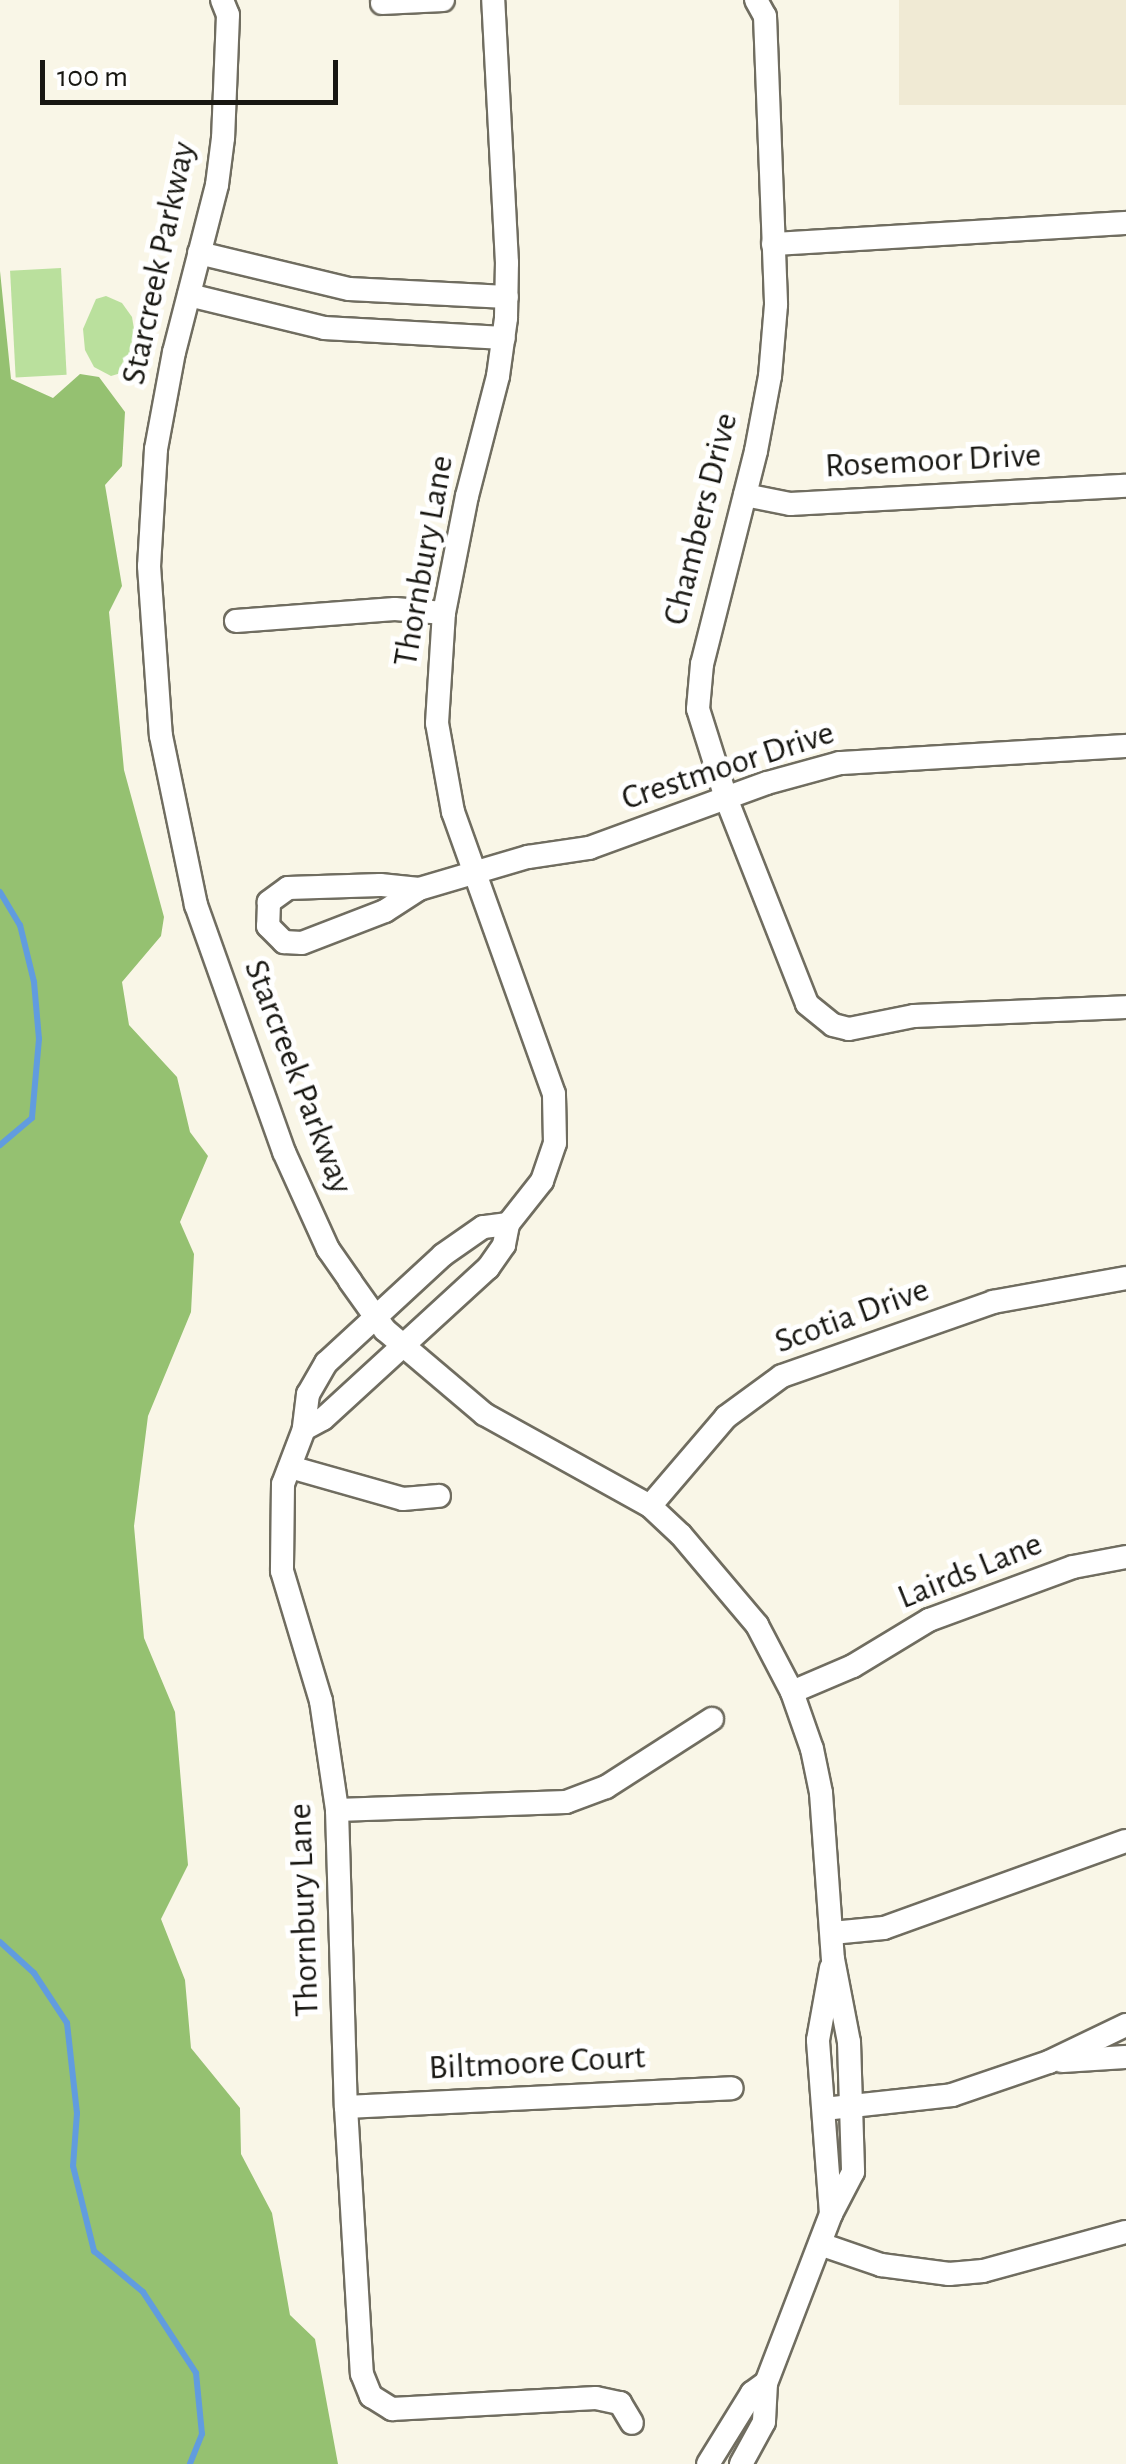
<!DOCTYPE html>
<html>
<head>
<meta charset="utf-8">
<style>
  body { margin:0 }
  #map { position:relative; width:1126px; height:2464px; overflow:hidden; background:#f9f6e7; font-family:"Alegreya Sans",sans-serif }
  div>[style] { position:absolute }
  .built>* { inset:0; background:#f0ead4; transform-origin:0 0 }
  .green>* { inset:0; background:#bae09d; transform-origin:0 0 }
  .forest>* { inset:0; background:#95c171 }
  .stream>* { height:6px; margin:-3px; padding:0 3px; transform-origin:3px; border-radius:3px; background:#619cdf }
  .roads { filter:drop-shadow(2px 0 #706d60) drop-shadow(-2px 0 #706d60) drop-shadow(0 2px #706d60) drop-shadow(0 -2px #706d60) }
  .minor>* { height:22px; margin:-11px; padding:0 11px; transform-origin:11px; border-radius:11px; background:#fff }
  span { translate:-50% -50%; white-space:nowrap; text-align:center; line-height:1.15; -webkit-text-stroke:10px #fff; paint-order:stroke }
  .street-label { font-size:35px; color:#181712 }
  .scale { position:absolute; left:40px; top:60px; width:298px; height:45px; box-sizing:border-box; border:5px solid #181712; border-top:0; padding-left:12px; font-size:30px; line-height:35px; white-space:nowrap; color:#181712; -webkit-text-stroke:8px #fff; paint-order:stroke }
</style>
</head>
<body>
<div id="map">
  <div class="built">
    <div style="left:899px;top:0;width:227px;height:105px"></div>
  </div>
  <div class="green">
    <div style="left:61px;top:268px;width:107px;height:51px;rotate:87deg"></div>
    <div style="clip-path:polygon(106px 296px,122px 303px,132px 317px,134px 329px,131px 358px,121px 373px,111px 376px,94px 367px,85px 350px,83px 329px,96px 299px)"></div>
  </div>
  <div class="forest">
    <div style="clip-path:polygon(0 271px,11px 379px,53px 398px,80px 374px,99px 377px,125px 412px,122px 466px,105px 485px,122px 586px,109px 612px,124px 770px,164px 917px,161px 936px,122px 982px,129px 1025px,177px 1077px,190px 1132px,208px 1156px,180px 1222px,194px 1254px,191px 1312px,148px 1416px,134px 1526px,144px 1638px,175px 1712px,188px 1865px,161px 1919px,185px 1980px,191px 2048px,240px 2108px,241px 2154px,272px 2213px,290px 2315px,315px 2339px,338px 2464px,0 2464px)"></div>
  </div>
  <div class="stream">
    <div style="left:0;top:892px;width:39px;rotate:59deg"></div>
    <div style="left:20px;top:925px;width:59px;rotate:76.2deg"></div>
    <div style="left:34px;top:982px;width:57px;rotate:85deg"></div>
    <div style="left:39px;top:1039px;width:79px;rotate:95.1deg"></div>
    <div style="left:32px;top:1118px;width:42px;rotate:139.8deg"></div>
    <div style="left:0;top:1942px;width:46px;rotate:42.4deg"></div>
    <div style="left:34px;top:1973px;width:60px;rotate:56.6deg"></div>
    <div style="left:67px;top:2023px;width:91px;rotate:83.7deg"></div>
    <div style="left:77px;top:2113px;width:53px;rotate:94.3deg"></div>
    <div style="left:73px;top:2166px;width:88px;rotate:76.1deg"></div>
    <div style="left:94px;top:2251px;width:64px;rotate:39.9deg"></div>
    <div style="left:143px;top:2292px;width:97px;rotate:56.8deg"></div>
    <div style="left:196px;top:2373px;width:61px;rotate:84.4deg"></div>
    <div style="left:202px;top:2434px;width:32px;rotate:112deg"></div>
  </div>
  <div class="roads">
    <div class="minor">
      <div style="left:222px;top:0;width:16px;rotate:68deg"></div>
      <div style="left:228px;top:15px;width:123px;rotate:92.3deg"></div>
      <div style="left:223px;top:138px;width:47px;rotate:97.3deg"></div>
      <div style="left:217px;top:185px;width:172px;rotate:104.4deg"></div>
      <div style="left:174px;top:352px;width:99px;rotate:100.5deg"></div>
      <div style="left:156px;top:449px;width:117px;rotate:93.4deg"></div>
      <div style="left:149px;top:566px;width:170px;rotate:86deg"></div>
      <div style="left:161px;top:736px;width:173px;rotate:78.3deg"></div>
      <div style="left:196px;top:905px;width:262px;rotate:70.4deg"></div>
      <div style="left:284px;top:1152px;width:107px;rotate:65.6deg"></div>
      <div style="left:328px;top:1249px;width:39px;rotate:55deg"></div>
      <div style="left:350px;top:1281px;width:60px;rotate:54.5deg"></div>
      <div style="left:385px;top:1330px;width:130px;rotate:40.3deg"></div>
      <div style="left:484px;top:1414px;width:190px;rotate:29deg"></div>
      <div style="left:650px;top:1506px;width:42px;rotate:43.1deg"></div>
      <div style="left:681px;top:1535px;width:118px;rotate:49.8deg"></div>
      <div style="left:757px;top:1625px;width:76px;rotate:62.4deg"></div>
      <div style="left:792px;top:1692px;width:60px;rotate:70.7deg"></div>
      <div style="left:812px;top:1749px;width:45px;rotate:78.4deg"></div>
      <div style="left:821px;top:1793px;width:166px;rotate:85.9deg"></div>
      <div style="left:833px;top:1959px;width:85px;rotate:79.1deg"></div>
      <div style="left:849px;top:2042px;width:130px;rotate:88.2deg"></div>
      <div style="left:853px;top:2172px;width:47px;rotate:117.6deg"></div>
      <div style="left:831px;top:2214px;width:181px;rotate:111deg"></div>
      <div style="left:766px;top:2383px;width:39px;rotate:93deg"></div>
      <div style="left:764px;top:2422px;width:48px;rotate:118.7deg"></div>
      <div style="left:756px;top:0;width:18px;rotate:61deg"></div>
      <div style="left:765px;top:16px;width:289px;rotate:87.8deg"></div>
      <div style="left:776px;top:305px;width:71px;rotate:94.8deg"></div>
      <div style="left:770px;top:376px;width:76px;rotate:100.6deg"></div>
      <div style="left:756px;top:451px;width:220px;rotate:104.2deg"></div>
      <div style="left:702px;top:664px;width:45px;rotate:95.1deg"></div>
      <div style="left:698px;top:709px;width:93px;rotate:72.5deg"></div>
      <div style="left:726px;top:798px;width:221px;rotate:68.5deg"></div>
      <div style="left:807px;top:1004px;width:33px;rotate:39deg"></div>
      <div style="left:833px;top:1025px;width:16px;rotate:14deg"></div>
      <div style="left:849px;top:1029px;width:66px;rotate:-11.3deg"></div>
      <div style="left:914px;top:1016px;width:212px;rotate:-2.4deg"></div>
      <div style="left:382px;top:3px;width:61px;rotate:-2.8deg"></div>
      <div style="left:773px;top:244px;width:354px;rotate:-3.4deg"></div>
      <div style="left:199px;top:253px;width:154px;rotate:13.5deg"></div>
      <div style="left:349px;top:289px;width:158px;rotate:2.9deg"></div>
      <div style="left:189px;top:295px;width:139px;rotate:13.7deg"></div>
      <div style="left:324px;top:328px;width:180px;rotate:3.2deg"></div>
      <div style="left:745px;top:495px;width:46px;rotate:11.3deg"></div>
      <div style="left:790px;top:504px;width:336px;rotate:-3.1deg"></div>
      <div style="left:236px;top:621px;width:159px;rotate:-4.3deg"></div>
      <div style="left:395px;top:609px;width:49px;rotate:4.7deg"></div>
      <div style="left:419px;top:889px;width:39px;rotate:-174deg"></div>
      <div style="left:380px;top:885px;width:92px;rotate:178.1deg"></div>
      <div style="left:288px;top:888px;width:24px;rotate:144deg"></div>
      <div style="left:269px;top:902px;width:24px;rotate:92deg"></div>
      <div style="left:268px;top:926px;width:23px;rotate:45deg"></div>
      <div style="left:284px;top:942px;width:18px;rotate:3deg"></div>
      <div style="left:302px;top:943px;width:89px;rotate:-21.1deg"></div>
      <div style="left:385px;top:911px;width:40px;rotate:-32.9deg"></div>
      <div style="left:419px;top:889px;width:114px;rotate:-16.4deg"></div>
      <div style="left:528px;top:857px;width:62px;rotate:-8.4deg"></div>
      <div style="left:589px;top:848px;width:189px;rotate:-20.1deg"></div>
      <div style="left:767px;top:783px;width:76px;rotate:-15.3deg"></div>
      <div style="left:840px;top:763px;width:287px;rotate:-3.4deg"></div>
      <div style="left:508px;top:1224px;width:25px;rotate:173deg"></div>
      <div style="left:483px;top:1227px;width:49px;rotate:145deg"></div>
      <div style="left:443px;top:1255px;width:159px;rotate:137.3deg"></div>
      <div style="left:326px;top:1363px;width:36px;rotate:120deg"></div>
      <div style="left:308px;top:1394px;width:35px;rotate:97deg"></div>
      <div style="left:304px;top:1429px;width:59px;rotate:110.9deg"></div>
      <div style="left:283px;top:1484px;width:87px;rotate:90.7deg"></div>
      <div style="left:282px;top:1571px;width:136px;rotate:73.3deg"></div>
      <div style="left:321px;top:1701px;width:110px;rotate:81.6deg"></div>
      <div style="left:337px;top:1810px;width:297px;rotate:88.3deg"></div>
      <div style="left:346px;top:2107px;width:267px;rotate:86.6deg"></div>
      <div style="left:362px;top:2374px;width:24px;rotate:68deg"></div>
      <div style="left:371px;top:2396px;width:25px;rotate:32deg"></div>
      <div style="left:392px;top:2409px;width:204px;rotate:-3.1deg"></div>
      <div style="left:596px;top:2398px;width:25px;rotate:12deg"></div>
      <div style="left:620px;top:2403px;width:23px;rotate:59deg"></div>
      <div style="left:304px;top:1429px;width:21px;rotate:-28deg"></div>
      <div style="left:323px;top:1419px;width:224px;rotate:-42.5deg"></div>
      <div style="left:488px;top:1268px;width:28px;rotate:-55deg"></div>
      <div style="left:504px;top:1245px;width:21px;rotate:-79deg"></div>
      <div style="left:508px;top:1224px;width:55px;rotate:-51.7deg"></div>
      <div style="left:542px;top:1181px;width:40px;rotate:-71.1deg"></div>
      <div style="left:555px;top:1143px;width:49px;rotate:-91.2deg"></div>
      <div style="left:554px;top:1094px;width:300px;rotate:-109.7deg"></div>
      <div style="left:453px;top:812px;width:90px;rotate:-100.2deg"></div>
      <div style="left:437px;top:723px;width:110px;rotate:-86.4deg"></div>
      <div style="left:444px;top:613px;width:119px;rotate:-78.9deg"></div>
      <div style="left:467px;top:496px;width:124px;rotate:-75.5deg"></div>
      <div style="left:498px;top:376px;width:59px;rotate:-82.1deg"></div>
      <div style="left:506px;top:318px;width:55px;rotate:-89deg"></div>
      <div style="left:507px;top:263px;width:263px;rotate:-93deg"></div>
      <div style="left:290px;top:1467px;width:117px;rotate:15.8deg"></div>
      <div style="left:403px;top:1499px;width:36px;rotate:-5deg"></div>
      <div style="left:650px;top:1506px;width:117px;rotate:-49.5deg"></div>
      <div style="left:726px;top:1417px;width:69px;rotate:-36.2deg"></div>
      <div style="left:782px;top:1376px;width:224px;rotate:-19.3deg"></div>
      <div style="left:993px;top:1302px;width:135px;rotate:-10.2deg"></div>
      <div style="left:792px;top:1692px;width:66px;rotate:-23.1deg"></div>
      <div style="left:853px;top:1666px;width:89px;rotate:-31.2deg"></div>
      <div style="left:929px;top:1620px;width:153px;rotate:-20.2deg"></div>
      <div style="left:1073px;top:1567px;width:54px;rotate:-10.7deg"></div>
      <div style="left:337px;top:1810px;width:229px;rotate:-2deg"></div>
      <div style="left:566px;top:1802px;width:43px;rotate:-20.6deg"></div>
      <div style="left:606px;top:1787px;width:126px;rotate:-32.7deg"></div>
      <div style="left:832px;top:1933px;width:52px;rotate:-5.5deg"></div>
      <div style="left:884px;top:1928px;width:257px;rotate:-19.8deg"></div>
      <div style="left:1062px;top:2061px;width:64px;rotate:-3.6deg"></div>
      <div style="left:346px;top:2107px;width:386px;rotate:-2.8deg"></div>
      <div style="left:824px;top:2109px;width:129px;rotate:-6.2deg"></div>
      <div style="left:952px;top:2095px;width:102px;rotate:-18.8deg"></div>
      <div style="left:1049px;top:2062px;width:85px;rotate:-25.7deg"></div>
      <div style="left:831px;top:2214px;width:174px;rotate:-94.3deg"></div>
      <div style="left:818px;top:2040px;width:73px;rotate:-79.8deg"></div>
      <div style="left:820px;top:2244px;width:65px;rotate:19deg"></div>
      <div style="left:881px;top:2265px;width:69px;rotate:7.5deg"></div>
      <div style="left:949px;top:2274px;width:34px;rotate:-5deg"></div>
      <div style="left:983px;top:2271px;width:148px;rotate:-15.3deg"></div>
      <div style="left:708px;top:2464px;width:84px;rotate:-58.2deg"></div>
      <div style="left:752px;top:2393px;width:17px;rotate:-36deg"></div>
    </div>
  </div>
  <div class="street-label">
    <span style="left:159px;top:263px;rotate:-78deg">Starcreek Parkway</span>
    <span style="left:933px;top:461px;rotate:-3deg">Rosemoor Drive</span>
    <span style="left:701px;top:519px;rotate:-76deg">Chambers Drive</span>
    <span style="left:424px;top:561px;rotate:-80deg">Thornbury Lane</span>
    <span style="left:728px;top:766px;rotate:-18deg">Crestmoor Drive</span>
    <span style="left:298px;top:1077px;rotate:69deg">Starcreek Parkway</span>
    <span style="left:852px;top:1316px;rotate:-20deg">Scotia Drive</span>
    <span style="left:970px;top:1571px;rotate:-22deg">Lairds Lane</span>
    <span style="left:304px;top:1910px;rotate:-92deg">Thornbury Lane</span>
    <span style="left:537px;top:2063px;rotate:-3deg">Biltmoore Court</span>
  </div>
  <div class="scale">100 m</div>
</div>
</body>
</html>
